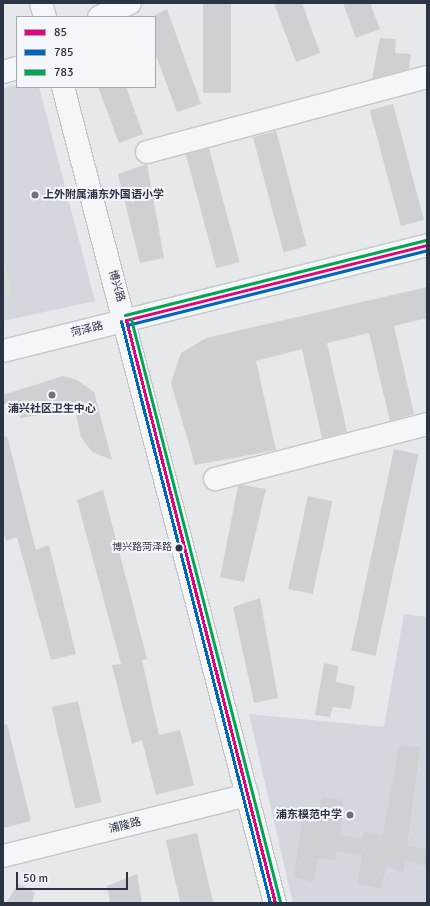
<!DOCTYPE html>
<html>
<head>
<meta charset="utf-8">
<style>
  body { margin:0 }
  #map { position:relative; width:430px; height:906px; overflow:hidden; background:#e6e8ea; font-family:Signika,"Noto Sans SC",sans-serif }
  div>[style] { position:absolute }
  .built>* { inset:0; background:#d4d7dd }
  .green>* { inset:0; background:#d6ded6 }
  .building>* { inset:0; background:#ced0d3; transform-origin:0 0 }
  .roads { filter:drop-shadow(1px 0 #c4c6c8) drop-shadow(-1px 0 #c4c6c8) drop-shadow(0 1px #c4c6c8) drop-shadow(0 -1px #c4c6c8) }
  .minor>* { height:22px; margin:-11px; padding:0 11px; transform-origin:11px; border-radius:11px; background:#f5f6f7 }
  .bus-1>* { height:3px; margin:-1.5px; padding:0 1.5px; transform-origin:1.5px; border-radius:1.5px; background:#e5007d }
  .bus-2>* { height:3px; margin:-1.5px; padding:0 1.5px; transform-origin:1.5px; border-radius:1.5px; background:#0065bd }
  .bus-3>* { height:3px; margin:-1.5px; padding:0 1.5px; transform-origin:1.5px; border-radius:1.5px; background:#00a651 }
  .dots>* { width:11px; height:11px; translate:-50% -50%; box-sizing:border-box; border:2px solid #f4f6f9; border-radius:50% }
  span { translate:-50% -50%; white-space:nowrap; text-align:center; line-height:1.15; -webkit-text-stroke:4px #f4f6f9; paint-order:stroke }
  .bus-label { font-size:10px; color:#2b3445 }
  .right { translate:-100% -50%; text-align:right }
  .poi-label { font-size:11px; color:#2b3445; font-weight:700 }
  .left { translate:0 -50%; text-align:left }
  .street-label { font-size:11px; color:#2b3445 }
  .frame { position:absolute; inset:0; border:4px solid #2b3445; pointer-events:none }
  .legend { position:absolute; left:16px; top:16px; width:140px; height:72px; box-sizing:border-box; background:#f4f6f9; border:1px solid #a4a8b1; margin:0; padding:5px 7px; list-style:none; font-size:12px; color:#2b3445 }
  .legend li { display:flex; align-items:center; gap:8px; height:20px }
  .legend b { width:20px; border:1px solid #a4a8b1 }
  .scale { position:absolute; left:16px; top:872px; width:112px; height:18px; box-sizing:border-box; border:2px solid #2b3445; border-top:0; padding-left:5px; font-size:12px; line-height:14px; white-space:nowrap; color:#2b3445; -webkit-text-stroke:3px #f4f6f9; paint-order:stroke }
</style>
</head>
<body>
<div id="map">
  <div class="built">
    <div style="clip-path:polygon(17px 85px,39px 87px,95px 301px,3px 321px,3px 88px)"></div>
    <div style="clip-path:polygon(404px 614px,427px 617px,427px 903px,293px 903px,249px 714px,384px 727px)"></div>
  </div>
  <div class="green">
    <div style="clip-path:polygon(3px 254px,12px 295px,3px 298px)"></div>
  </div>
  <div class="building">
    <div style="left:203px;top:3px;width:28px;height:90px"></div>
    <div style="clip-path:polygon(274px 3px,302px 3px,320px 53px,296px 62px)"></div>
    <div style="clip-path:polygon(343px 3px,370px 3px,380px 29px,356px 38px)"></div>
    <div style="clip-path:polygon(167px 9px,201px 104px,177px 112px,155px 53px,155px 15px)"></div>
    <div style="clip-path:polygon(380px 38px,396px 39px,395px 53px,411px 54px,409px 69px,372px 79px)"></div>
    <div style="clip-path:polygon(98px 87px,126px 87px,143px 134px,119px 143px)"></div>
    <div style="left:393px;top:104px;width:120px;height:24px;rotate:75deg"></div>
    <div style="left:276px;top:131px;width:119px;height:24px;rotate:75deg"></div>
    <div style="left:209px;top:148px;width:118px;height:24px;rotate:75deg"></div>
    <div style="clip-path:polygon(147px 164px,164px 258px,140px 263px,118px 174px)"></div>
    <div style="clip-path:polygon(427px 287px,427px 318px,394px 326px,414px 414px,390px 421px,369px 333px,327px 343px,347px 432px,322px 438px,302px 349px,256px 361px,276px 450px,195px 465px,171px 383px,181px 353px,206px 338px)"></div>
    <div style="clip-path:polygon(63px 376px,77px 380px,94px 392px,112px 460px,92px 452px,81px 437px,76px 414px,68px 410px,21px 418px,3px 402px,3px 395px)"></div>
    <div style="clip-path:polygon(7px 436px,36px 550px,49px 545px,76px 654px,51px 660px,17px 537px,6px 541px,3px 530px,3px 437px)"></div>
    <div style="left:394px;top:449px;width:25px;height:206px;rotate:12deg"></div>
    <div style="clip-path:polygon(242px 485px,266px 489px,244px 582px,220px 577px,238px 486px)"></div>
    <div style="clip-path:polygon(103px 490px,147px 659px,142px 660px,159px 735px,180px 730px,194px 785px,156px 795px,142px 740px,132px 744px,112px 665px,121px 664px,77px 500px)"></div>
    <div style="left:308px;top:496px;width:25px;height:95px;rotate:12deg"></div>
    <div style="clip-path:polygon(260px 598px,278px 698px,254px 703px,233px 607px)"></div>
    <div style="clip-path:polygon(324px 663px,338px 666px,336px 682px,355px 686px,351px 709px,333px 707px,330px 717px,315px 715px)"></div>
    <div style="left:78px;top:701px;width:104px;height:27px;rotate:77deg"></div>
    <div style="clip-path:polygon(7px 724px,31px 821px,3px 828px,3px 725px)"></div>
    <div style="clip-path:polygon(399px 746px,420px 747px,407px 846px,427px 849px,427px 866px,405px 860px,403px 872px,386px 866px,381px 889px,357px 883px,362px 855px,335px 851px,336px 861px,318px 858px,313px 882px,294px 877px,302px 820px,317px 821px,322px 797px,343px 800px,340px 835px,362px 839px,363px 831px,383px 835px)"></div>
    <div style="left:197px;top:833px;width:72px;height:32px;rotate:77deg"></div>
    <div style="clip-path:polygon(137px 874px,142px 903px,110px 903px,107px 886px)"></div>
    <div style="clip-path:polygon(18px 884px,35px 892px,32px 903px,6px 903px)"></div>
  </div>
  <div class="roads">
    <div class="minor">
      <div style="left:41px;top:3px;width:15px;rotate:74deg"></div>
      <div style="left:99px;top:17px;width:34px;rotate:-24deg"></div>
      <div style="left:3px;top:72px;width:15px;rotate:-16deg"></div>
      <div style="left:63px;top:87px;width:843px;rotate:75.44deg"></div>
      <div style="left:147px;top:152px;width:290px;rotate:-15deg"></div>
      <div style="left:3px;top:351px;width:437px;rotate:-14deg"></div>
      <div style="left:215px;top:479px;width:219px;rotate:-14.5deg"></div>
      <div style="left:3px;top:856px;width:252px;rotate:-14deg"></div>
    </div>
  </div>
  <div class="bus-1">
    <div style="left:126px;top:320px;width:602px;rotate:75.66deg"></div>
    <div style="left:126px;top:320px;width:310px;rotate:-14deg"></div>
  </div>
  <div class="bus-2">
    <div style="left:121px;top:321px;width:601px;rotate:75.64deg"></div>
    <div style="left:127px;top:325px;width:309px;rotate:-14deg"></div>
  </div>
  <div class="bus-3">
    <div style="left:125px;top:315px;width:310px;rotate:-14deg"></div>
    <div style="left:131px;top:319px;width:602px;rotate:75.66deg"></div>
  </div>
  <div class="dots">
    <div style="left:35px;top:195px;background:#6c737f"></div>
    <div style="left:52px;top:395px;background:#6c737f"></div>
    <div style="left:179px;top:548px;background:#2b3445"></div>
    <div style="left:350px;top:815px;background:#6c737f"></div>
  </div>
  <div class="bus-label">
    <span class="right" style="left:172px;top:548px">博兴路菏泽路</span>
  </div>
  <div class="poi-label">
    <span class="left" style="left:43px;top:195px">上外附属浦东外国语小学</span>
    <span style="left:52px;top:409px">浦兴社区卫生中心</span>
    <span class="right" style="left:342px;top:815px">浦东模范中学</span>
  </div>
  <div class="street-label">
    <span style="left:116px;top:286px;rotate:74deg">博兴路</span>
    <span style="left:87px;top:330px;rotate:-14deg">菏泽路</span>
    <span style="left:125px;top:826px;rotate:-14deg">浦隆路</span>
  </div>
  <div class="frame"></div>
  <ul class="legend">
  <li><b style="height:5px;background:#e5007d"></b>85</li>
  <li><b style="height:5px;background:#0065bd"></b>785</li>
  <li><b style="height:5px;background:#00a651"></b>783</li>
  </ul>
  <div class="scale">50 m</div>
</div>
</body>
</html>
